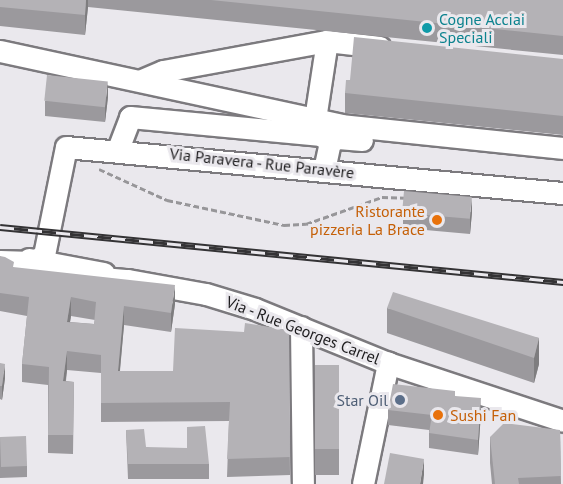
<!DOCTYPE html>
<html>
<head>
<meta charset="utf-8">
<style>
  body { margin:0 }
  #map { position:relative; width:563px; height:484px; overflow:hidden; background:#eae8ed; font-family:"PT Sans",sans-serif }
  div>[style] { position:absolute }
  .path>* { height:3px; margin-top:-1.5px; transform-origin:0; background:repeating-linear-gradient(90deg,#979699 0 6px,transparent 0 9px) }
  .roads { filter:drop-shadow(2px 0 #7c7a7e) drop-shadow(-2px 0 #7c7a7e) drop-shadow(0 2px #7c7a7e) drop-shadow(0 -2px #7c7a7e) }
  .minor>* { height:21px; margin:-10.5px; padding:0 10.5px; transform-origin:10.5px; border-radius:10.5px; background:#fff }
  .rail>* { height:7px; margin-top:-3.5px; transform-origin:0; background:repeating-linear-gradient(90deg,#eae8ed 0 14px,#343335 0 28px); box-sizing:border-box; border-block:2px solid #343335 }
  .wall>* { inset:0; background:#9b999d; transform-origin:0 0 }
  .shaded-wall>* { inset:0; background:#7e7d7f }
  .building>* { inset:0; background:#b4b2b6; transform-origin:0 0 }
  .dots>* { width:16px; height:16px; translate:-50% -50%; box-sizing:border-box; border:3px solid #eae8ed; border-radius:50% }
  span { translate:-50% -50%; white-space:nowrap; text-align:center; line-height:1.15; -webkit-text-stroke:6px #eae8ed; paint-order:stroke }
  .culture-label { font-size:16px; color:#0d838f }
  .left { translate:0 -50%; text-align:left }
  .street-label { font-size:16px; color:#1d1c1e }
  .food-label { font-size:16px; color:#c56008 }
  .right { translate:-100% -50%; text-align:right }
  .service-label { font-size:16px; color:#4e5e75 }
</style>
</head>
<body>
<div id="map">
  <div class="path">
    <div style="left:99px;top:169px;width:75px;rotate:24.5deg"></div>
    <div style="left:167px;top:200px;width:120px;rotate:12.1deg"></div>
    <div style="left:284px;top:225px;width:22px;rotate:-3deg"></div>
    <div style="left:306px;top:224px;width:81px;rotate:-19.6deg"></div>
    <div style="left:382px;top:197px;width:24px;rotate:2deg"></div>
  </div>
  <div class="roads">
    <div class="minor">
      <div style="left:0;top:51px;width:349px;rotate:12.2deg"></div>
      <div style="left:341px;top:125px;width:223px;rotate:5.9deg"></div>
      <div style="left:142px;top:80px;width:23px;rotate:-23deg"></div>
      <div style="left:163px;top:71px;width:167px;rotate:-10.4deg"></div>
      <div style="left:327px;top:41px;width:53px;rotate:6.5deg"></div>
      <div style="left:315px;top:119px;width:79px;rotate:-81.3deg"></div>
      <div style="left:118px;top:149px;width:34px;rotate:-69deg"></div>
      <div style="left:130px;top:117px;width:192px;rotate:5.4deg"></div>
      <div style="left:321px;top:135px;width:11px;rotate:38deg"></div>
      <div style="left:324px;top:170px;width:29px;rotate:-78deg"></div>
      <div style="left:330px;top:142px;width:9px;rotate:-27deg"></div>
      <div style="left:338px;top:138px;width:24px;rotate:5deg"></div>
      <div style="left:29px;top:259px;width:76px;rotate:10.6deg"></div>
      <div style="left:0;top:261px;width:32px;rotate:2deg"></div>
      <div style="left:32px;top:262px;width:14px;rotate:-30deg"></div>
      <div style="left:44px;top:255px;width:110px;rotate:-78.5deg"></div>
      <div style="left:66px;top:147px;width:499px;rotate:5.3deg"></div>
      <div style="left:90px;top:277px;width:38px;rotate:5deg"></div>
      <div style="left:128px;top:280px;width:79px;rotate:10.2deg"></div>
      <div style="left:206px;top:294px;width:51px;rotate:17deg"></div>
      <div style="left:255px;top:309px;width:144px;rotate:22.1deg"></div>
      <div style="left:388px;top:363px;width:184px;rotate:18.3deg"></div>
      <div style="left:301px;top:327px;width:157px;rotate:89.3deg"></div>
      <div style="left:363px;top:484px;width:124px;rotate:-78.3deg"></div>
    </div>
  </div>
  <div class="rail">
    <div style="left:0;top:227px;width:566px;rotate:5.58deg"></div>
  </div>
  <div class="wall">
    <div style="clip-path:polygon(0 0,563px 0,563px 55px,88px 7px,85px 35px,0 26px)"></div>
    <div style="clip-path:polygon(563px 59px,563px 135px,345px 113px,345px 93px,350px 80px)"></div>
    <div style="clip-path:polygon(108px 97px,105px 122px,45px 116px,45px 101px)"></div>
    <div style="clip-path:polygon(472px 212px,470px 234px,403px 228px,403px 213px)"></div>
    <div style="clip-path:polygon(evenodd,0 256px,14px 268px,175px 304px,171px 332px,124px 325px,120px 371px,173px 371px,244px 332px,289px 330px,290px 475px,227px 477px,229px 421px,101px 422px,101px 373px,67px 370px,66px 381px,74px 382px,73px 454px,48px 453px,48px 385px,22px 382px,22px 364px,27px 316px,0 311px,0 256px,71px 316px,95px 320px,94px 324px,70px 322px,71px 316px)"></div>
    <div style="clip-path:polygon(387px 308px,539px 338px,539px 364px,534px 383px,387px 333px)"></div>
    <div style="clip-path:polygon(0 363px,5px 378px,2px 400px,0 399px)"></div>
    <div style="left:315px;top:365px;width:24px;height:110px"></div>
    <div style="clip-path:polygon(455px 396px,481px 413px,478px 455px,429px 448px,429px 430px,388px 425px,388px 410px)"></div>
    <div style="clip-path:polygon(126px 430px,146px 447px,209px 464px,209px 479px,128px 479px)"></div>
    <div style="clip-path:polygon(560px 430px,561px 484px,492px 484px,490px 463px,490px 437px)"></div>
    <div style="clip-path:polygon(0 437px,27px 466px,27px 477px,0 478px)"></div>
  </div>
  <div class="shaded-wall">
    <div style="clip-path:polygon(86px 0,88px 0,88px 7px,85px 35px,85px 15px)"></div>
    <div style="clip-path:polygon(108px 81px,108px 97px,105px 122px,105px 107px)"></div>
    <div style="clip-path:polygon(472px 197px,472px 212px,470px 234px,470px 218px)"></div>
    <div style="clip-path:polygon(175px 285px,175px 304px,171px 332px,171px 313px)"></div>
    <div style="clip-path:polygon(71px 297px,71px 316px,67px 340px,67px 322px)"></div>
    <div style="clip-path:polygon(124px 306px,124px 325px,118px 390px,118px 371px)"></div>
    <div style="clip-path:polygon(539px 338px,539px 364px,534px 383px,534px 358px)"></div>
    <div style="clip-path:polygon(67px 351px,67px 370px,63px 400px,63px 381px)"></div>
    <div style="clip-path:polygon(5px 364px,5px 378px,2px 400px,2px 386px)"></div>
    <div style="clip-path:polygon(481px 398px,481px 413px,478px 455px,478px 440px)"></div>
    <div style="clip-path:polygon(424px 459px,424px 475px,423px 484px,420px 484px)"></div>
  </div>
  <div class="building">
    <div style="clip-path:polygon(0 0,86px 0,85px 15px,0 7px)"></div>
    <div style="clip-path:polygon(211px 0,563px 0,563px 36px)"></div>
    <div style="clip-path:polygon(354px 37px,563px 59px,563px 116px,345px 93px,346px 80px,350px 80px)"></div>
    <div style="left:47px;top:75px;width:61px;height:26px;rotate:6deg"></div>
    <div style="left:404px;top:191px;width:68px;height:22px;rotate:5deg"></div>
    <div style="clip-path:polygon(evenodd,0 256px,5px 257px,14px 262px,13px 267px,175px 285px,171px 313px,124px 306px,118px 371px,173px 371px,175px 328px,244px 332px,245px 323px,289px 330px,290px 457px,227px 459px,230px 402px,101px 403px,101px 355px,67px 351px,63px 381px,74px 382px,73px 435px,48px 435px,49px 367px,22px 364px,29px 297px,0 293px,0 256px,71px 297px,96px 302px,94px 324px,67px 322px,71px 297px)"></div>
    <div style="clip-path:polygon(393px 292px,539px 338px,534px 358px,387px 308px)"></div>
    <div style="clip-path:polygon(0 363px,5px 364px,2px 386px,0 386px)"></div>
    <div style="left:315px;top:365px;width:24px;height:84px"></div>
    <div style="clip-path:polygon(393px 384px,455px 391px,455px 396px,481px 398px,478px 440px,429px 433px,432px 415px,388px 410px)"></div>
    <div style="clip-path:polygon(504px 423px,560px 430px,561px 476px,518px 478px,519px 484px,495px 484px,490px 437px)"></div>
    <div style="clip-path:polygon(205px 426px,209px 464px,128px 464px,126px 430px,144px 429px,146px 447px,187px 448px,187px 427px)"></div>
    <div style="left:26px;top:436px;width:30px;height:26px;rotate:88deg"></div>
    <div style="clip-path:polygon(390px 453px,424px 459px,420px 484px,384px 484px)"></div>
  </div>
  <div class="dots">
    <div style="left:427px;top:28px;background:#0f9aa8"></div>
    <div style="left:437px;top:220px;background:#e8710a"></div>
    <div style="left:400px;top:400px;background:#5c6f8a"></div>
    <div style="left:438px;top:415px;background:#e8710a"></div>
  </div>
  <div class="culture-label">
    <span class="left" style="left:439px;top:28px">Cogne Acciai<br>Speciali</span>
  </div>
  <div class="street-label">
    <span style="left:262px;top:163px;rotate:6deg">Via Paravera - Rue Paravère</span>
    <span style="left:303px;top:330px;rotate:21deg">Via - Rue Georges Carrel</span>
  </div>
  <div class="food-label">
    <span class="right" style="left:425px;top:220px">Ristorante<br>pizzeria La Brace</span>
    <span class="left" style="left:450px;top:415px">Sushi Fan</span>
  </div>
  <div class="service-label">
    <span class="right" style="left:388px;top:400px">Star Oil</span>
  </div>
</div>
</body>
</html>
